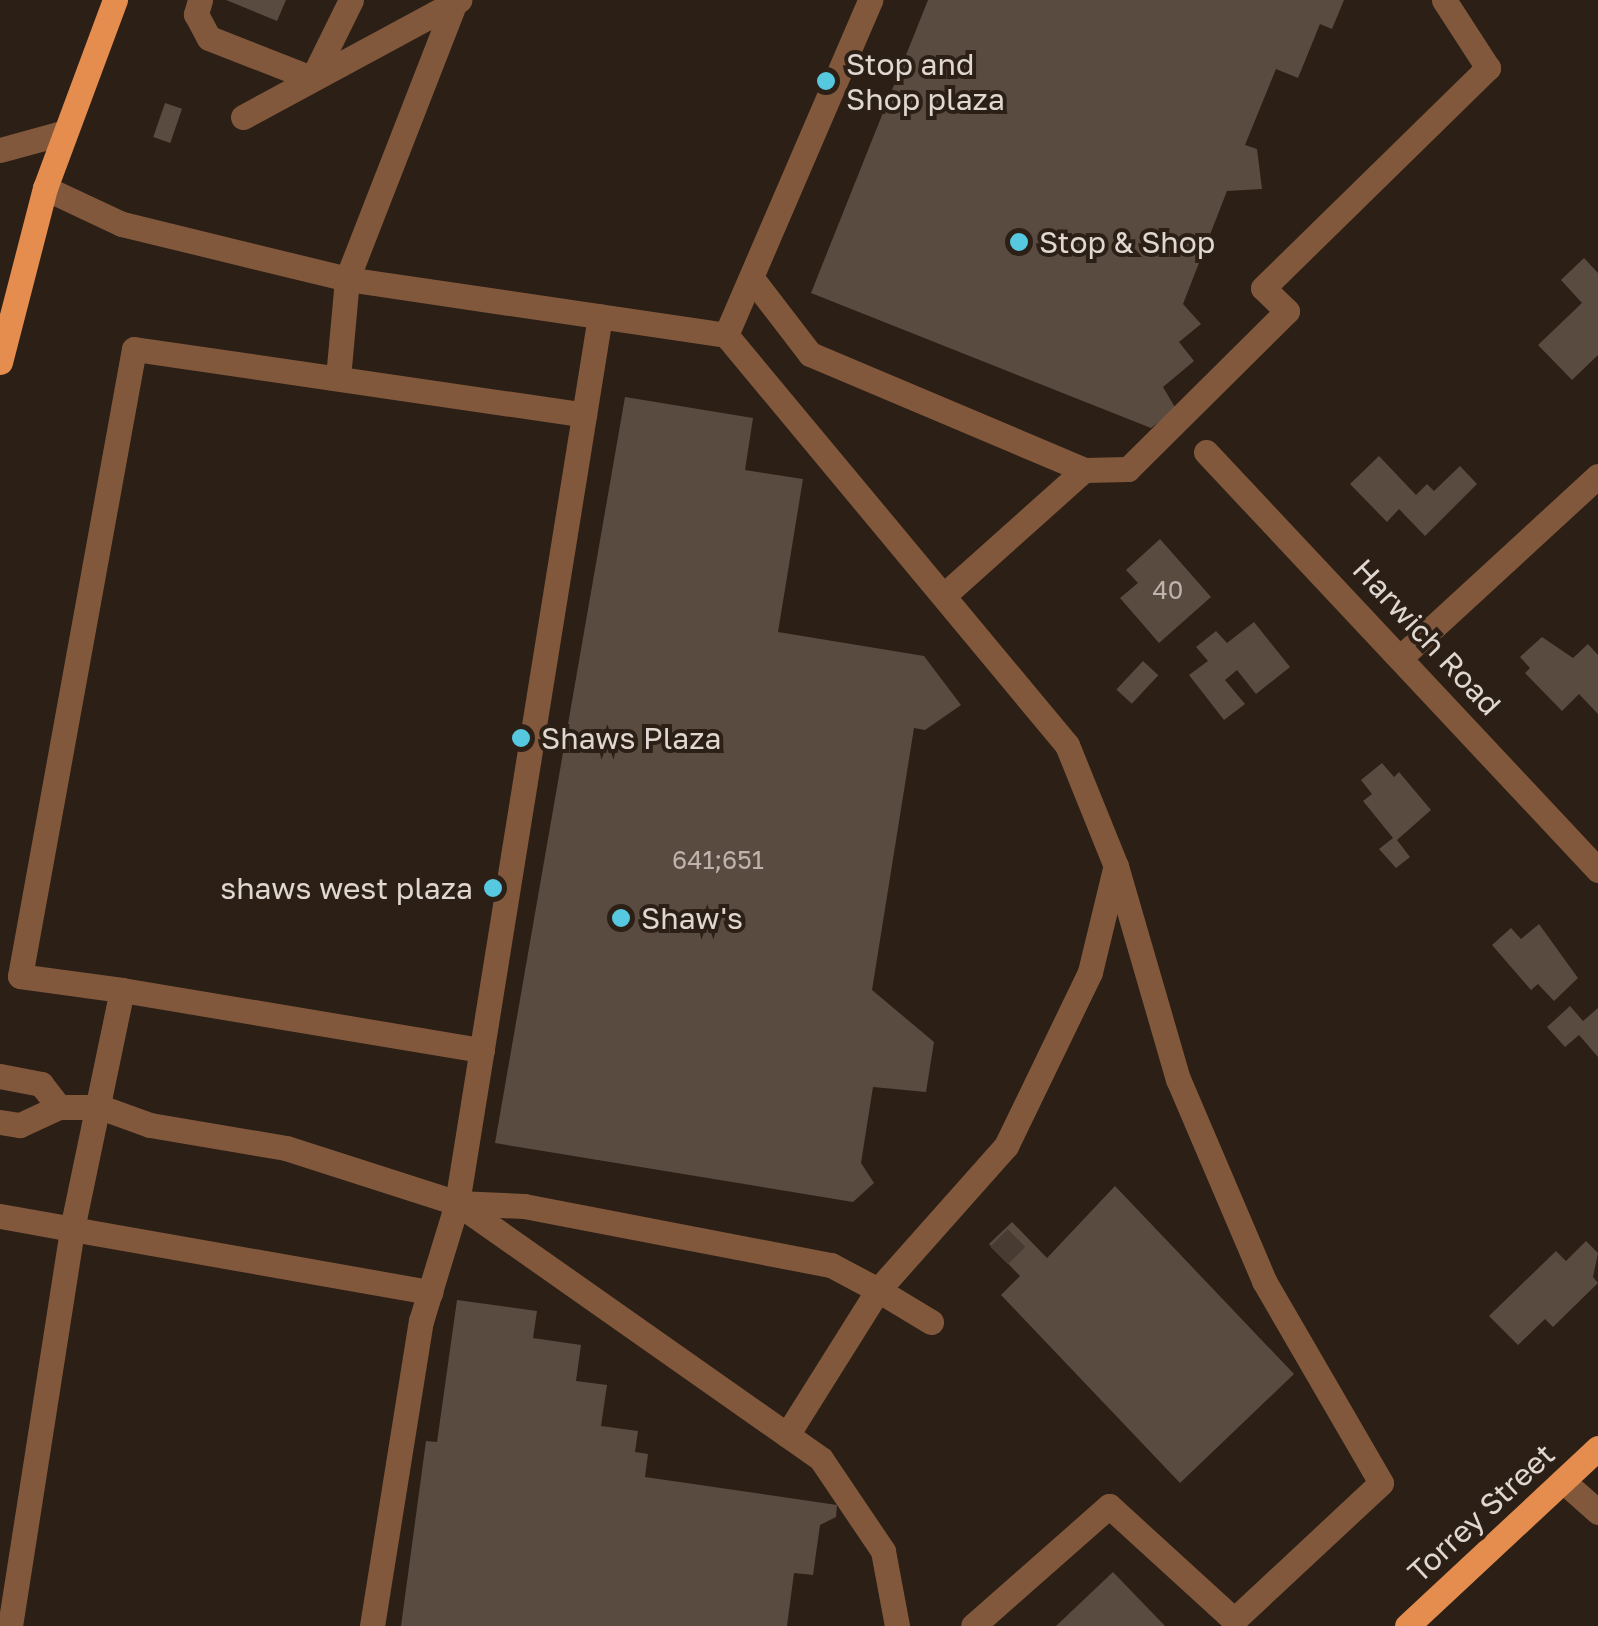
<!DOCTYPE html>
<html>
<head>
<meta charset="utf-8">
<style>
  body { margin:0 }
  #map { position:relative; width:1598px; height:1626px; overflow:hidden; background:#2c1f16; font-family:"Golos Text",sans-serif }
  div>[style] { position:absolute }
  .building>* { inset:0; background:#5a4b41; transform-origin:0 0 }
  .minor-tunnel>* { height:25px; margin-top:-12.5px; transform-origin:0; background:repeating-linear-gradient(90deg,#473b32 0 25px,transparent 0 37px) }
  .minor>* { height:25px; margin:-12.5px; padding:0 12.5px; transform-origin:12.5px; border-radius:12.5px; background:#82583c }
  .major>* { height:25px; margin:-12.5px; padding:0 12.5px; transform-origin:12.5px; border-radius:12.5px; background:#e48d4e }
  .dots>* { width:28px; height:28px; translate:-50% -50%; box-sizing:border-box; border:5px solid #2c1f16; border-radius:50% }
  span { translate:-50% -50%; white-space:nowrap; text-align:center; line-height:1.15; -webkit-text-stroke:8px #2c1f16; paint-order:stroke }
  .number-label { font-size:25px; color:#beb4ad }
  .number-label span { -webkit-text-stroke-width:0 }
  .poi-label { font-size:30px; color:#e0d7d1 }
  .left { translate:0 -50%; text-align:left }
  .right { translate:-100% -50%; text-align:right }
  .street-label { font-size:30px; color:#e0d7d1 }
</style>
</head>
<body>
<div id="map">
  <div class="building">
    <div style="clip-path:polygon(226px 0,286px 0,277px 21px)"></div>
    <div style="clip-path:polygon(928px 0,1344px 0,1332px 29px,1320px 24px,1298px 78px,1276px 69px,1245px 145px,1257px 149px,1262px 189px,1227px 191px,1183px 304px,1201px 324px,1179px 342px,1194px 361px,1163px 387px,1176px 409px,1151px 428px,811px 293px)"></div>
    <div style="left:165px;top:103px;width:18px;height:36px;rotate:19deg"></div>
    <div style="clip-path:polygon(1584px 258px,1598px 273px,1598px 355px,1572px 380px,1538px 345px,1582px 303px,1561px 280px)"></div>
    <div style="clip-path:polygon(625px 397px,753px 418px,745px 470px,803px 479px,778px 632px,924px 656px,961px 705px,925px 730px,914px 728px,872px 990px,934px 1042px,926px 1092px,873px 1087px,861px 1163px,874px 1183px,853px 1202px,495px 1143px)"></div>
    <div style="clip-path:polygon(1379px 456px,1416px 495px,1427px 484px,1434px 491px,1460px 466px,1477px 484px,1425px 536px,1399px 509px,1387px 522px,1350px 484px)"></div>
    <div style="clip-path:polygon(1160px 539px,1211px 597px,1159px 643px,1120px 598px,1138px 583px,1126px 570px)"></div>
    <div style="clip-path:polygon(1254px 622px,1290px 667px,1256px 694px,1237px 670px,1225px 680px,1245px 704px,1224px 720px,1189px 675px,1208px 661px,1196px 647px,1216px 631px,1227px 643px)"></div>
    <div style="clip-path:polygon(1542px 637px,1573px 658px,1588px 644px,1598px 655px,1598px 714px,1579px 694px,1562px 711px,1525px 673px,1530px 668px,1520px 657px)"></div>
    <div style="left:1143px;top:661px;width:21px;height:39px;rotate:43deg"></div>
    <div style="clip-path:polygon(1382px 763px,1394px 777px,1399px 772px,1431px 810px,1397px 840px,1410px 857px,1396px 868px,1379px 849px,1393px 838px,1363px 801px,1372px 794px,1361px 780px)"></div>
    <div style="clip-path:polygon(1539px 924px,1578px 978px,1554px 1001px,1538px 984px,1531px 990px,1492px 945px,1511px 928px,1521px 939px)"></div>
    <div style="clip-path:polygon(1570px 1006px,1583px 1021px,1598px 1008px,1598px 1057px,1579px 1035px,1565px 1047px,1547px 1027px)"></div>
    <div style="clip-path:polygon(1115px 1186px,1294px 1374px,1180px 1483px,1001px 1295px,1020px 1276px,989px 1244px,1012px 1222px,1047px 1258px)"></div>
    <div style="clip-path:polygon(1586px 1241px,1598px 1253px,1593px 1277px,1598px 1283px,1553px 1327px,1545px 1319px,1518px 1345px,1489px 1316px,1556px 1251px,1566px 1261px)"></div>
    <div style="clip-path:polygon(457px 1300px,537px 1311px,533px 1338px,581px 1345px,576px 1381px,607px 1385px,601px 1426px,638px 1431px,635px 1452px,648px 1454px,645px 1477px,837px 1505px,836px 1517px,820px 1525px,813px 1575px,794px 1573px,787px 1626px,401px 1626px,426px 1441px,437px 1442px)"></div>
    <div style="clip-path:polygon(1113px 1572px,1165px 1626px,1056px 1626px)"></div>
  </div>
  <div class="minor-tunnel">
    <div style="left:999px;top:1255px;width:33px;rotate:-45deg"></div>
  </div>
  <div class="minor">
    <div style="left:200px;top:0;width:15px;rotate:106deg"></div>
    <div style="left:196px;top:14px;width:27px;rotate:62deg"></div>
    <div style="left:209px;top:38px;width:110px;rotate:21.4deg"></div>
    <div style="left:316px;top:71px;width:79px;rotate:-63.8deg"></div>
    <div style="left:243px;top:117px;width:246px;rotate:-28.4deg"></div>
    <div style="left:0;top:150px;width:64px;rotate:-15.3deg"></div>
    <div style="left:45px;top:188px;width:85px;rotate:25.1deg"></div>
    <div style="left:122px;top:224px;width:232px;rotate:13.7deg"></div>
    <div style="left:347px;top:279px;width:383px;rotate:8.4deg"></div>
    <div style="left:726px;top:335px;width:533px;rotate:50.25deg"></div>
    <div style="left:1067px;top:745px;width:131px;rotate:68deg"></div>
    <div style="left:1116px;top:866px;width:222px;rotate:73.8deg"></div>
    <div style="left:1178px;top:1079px;width:220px;rotate:66.9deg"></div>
    <div style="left:1264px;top:1281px;width:233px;rotate:59.9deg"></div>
    <div style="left:1381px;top:1483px;width:201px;rotate:137deg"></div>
    <div style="left:1234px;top:1620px;width:169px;rotate:-137.6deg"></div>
    <div style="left:1109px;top:1506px;width:181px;rotate:138.6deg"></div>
    <div style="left:754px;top:281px;width:92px;rotate:52.5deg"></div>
    <div style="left:810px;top:354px;width:298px;rotate:22.9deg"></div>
    <div style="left:1084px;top:470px;width:188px;rotate:138.2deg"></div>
    <div style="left:726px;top:335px;width:365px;rotate:-66.7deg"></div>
    <div style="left:338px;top:378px;width:99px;rotate:-84.8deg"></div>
    <div style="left:347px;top:279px;width:297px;rotate:-68.7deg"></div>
    <div style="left:1206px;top:452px;width:573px;rotate:46.84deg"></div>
    <div style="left:1084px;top:470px;width:44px;rotate:-1.3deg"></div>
    <div style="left:1128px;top:469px;width:224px;rotate:-44.8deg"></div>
    <div style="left:1287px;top:311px;width:33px;rotate:-136deg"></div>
    <div style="left:1263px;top:288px;width:315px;rotate:-44.4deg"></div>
    <div style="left:1488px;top:68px;width:81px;rotate:-122.9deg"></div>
    <div style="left:1402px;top:656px;width:266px;rotate:-42.6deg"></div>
    <div style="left:122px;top:990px;width:365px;rotate:9.5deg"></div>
    <div style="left:0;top:1076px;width:42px;rotate:11deg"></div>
    <div style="left:41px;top:1084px;width:29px;rotate:52deg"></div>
    <div style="left:0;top:1122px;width:20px;rotate:9deg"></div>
    <div style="left:20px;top:1125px;width:43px;rotate:-24.8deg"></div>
    <div style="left:59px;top:1107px;width:41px"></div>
    <div style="left:100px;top:1107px;width:53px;rotate:19.8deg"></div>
    <div style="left:150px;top:1125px;width:138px;rotate:9.6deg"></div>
    <div style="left:286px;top:1148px;width:180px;rotate:17.8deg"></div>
    <div style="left:457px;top:1203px;width:445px;rotate:35.1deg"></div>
    <div style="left:821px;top:1459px;width:111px;rotate:56deg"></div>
    <div style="left:883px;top:1551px;width:76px;rotate:79.4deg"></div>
    <div style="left:457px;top:1203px;width:67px;rotate:2.6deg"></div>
    <div style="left:524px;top:1206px;width:313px;rotate:10.9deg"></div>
    <div style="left:831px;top:1265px;width:53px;rotate:28deg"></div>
    <div style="left:878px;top:1290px;width:193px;rotate:-48.4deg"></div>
    <div style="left:1006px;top:1146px;width:193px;rotate:-64.2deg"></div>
    <div style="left:1090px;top:972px;width:106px;rotate:-76.4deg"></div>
    <div style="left:0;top:1216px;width:73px;rotate:10.2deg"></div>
    <div style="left:72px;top:1229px;width:244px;rotate:-78.2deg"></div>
    <div style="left:122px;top:990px;width:103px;rotate:-172.2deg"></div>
    <div style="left:20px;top:976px;width:637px;rotate:-79.7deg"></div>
    <div style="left:134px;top:349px;width:455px;rotate:8.3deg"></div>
    <div style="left:787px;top:1435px;width:171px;rotate:-57.9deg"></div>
    <div style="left:878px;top:1290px;width:62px;rotate:31.1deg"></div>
    <div style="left:1563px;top:1481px;width:47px;rotate:41.5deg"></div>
    <div style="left:10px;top:1626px;width:402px;rotate:-81.1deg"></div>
    <div style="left:72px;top:1229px;width:364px;rotate:10deg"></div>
    <div style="left:372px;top:1626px;width:309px;rotate:-80.9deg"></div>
    <div style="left:421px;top:1321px;width:123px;rotate:-73deg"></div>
    <div style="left:457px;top:1203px;width:898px;rotate:-80.84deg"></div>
  </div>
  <div class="major">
    <div style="left:0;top:362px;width:180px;rotate:-75.5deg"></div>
    <div style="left:45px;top:188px;width:201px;rotate:-69.6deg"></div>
    <div style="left:1407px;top:1626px;width:261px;rotate:-43deg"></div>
  </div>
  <div class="dots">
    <div style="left:826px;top:81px;background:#56c9e0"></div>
    <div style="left:1019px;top:242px;background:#56c9e0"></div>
    <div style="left:521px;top:738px;background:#56c9e0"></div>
    <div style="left:493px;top:888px;background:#56c9e0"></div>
    <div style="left:621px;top:918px;background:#56c9e0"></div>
  </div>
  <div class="number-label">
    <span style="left:1168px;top:590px">40</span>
    <span style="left:718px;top:860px">641;651</span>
  </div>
  <div class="poi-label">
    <span class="left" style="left:846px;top:81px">Stop and<br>Shop plaza</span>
    <span class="left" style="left:1039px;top:242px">Stop &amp; Shop</span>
    <span class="left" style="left:541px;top:738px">Shaws Plaza</span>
    <span class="right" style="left:473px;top:888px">shaws west plaza</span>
    <span class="left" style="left:641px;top:918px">Shaw's</span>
  </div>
  <div class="street-label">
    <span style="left:1427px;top:637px;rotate:47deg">Harwich Road</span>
    <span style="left:1481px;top:1513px;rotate:-43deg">Torrey Street</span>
  </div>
</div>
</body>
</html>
